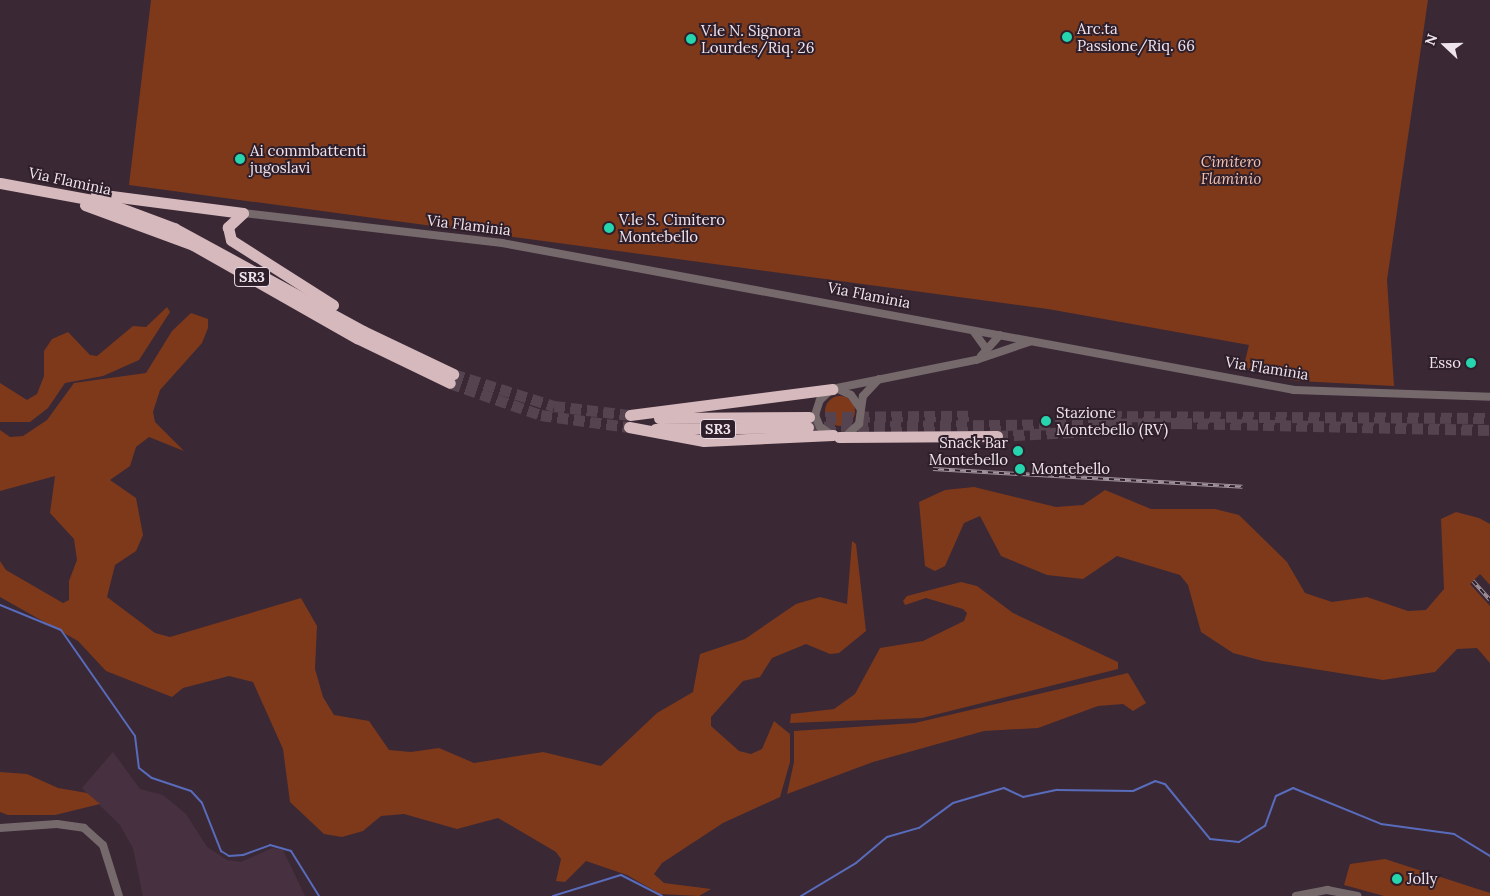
<!DOCTYPE html>
<html>
<head>
<meta charset="utf-8">
<style>
  body { margin:0 }
  #map { position:relative; width:1490px; height:896px; overflow:hidden; background:#3a2835; font-family:Lora,serif }
  div>[style] { position:absolute }
  .built>* { inset:0; background:#473141 }
  .green>* { inset:0; background:#7e391a }
  .round { border-radius:50% }
  .stream>* { height:2px; margin:-1px; padding:0 1px; transform-origin:1px; border-radius:1px; background:#586cbb }
  .highway-tunnel>* { height:11px; margin-top:-5.5px; transform-origin:0; background:repeating-linear-gradient(90deg,#554450 0 11px,transparent 0 16.5px) }
  .minor>* { height:8px; margin:-4px; padding:0 4px; transform-origin:4px; border-radius:4px; background:#75696b }
  .highway>* { height:11px; margin:-5.5px; padding:0 5.5px; transform-origin:5.5px; border-radius:5.5px; background:#d6b9bd }
  .rail>* { height:4px; margin-top:-2px; transform-origin:0; background:repeating-linear-gradient(90deg,#2f1f2b 0 5.5px,#a1939d 0 11px); box-sizing:border-box; border-block:1px solid #a1939d }
  .dots>* { width:14px; height:14px; translate:-50% -50%; box-sizing:border-box; border:2px solid #2f1f2b; border-radius:50% }
  span { translate:-50% -50%; white-space:nowrap; text-align:center; line-height:1.15; -webkit-text-stroke:4px #2f1f2b; paint-order:stroke }
  .shield-label span { padding:1px 4px; background:#2f1f2b; border:1px solid; border-radius:4px; -webkit-text-stroke-width:0 }
  .shield-label { font-size:14px; color:#efe4ec; font-weight:700 }
  .poi-label { font-size:15px; color:#efe4ec }
  .left { translate:0 -50%; text-align:left }
  .right { translate:-100% -50%; text-align:right }
  .park-label { font-size:15px; color:#f4c4b0; font-style:italic }
  .street-label { font-size:15px; color:#efe4ec }
  .north { position:absolute; left:1420px; top:20px; width:50px; height:50px; -webkit-text-stroke:4px #2f1f2b; paint-order:stroke; rotate:291deg; font-size:14px; font-weight:700; line-height:20px; text-align:center; color:#efe4ec }
  .north::after { content:''; display:block; margin:auto; width:18px; height:22px; background:#efe4ec; clip-path:polygon(50% 0,100% 100%,50% 72%,0 100%) }
</style>
</head>
<body>
<div id="map">
  <div class="built">
    <div style="clip-path:polygon(113px 752px,140px 789px,163px 795px,186px 814px,207px 847px,227px 860px,241px 862px,272px 848px,283px 850px,305px 896px,143px 896px,133px 848px,120px 825px,82px 788px)"></div>
  </div>
  <div class="green">
    <div style="clip-path:polygon(151px 0,1428px 0,1387px 280px,1394px 386px,1298px 381px,1243px 369px,1249px 345px,1048px 309px,129px 185px)"></div>
    <div style="clip-path:polygon(167px 307px,170px 312px,139px 360px,103px 376px,65px 383px,48px 408px,30px 422px,0 422px,0 383px,27px 400px,37px 394px,44px 376px,44px 351px,52px 339px,68px 332px,90px 355px,97px 356px,133px 326px,146px 327px)"></div>
    <div style="clip-path:polygon(191px 313px,208px 319px,208px 328px,202px 343px,160px 390px,153px 412px,155px 422px,184px 451px,149px 437px,136px 447px,130px 466px,110px 480px,136px 498px,143px 535px,136px 551px,115px 565px,107px 597px,155px 633px,170px 637px,301px 598px,317px 626px,315px 669px,323px 697px,334px 715px,369px 721px,389px 750px,411px 752px,439px 748px,474px 763px,543px 752px,601px 766px,657px 713px,693px 692px,700px 654px,745px 639px,796px 604px,820px 597px,847px 604px,852px 541px,856px 544px,866px 631px,839px 653px,830px 654px,806px 644px,772px 658px,760px 677px,743px 681px,711px 717px,711px 726px,739px 751px,751px 754px,762px 749px,774px 721px,790px 734px,790px 762px,780px 797px,723px 823px,662px 863px,654px 874px,664px 883px,711px 889px,699px 896px,660px 894px,627px 875px,586px 861px,565px 882px,556px 881px,561px 859px,556px 852px,498px 818px,457px 829px,404px 814px,381px 816px,363px 831px,342px 837px,324px 834px,290px 802px,283px 749px,253px 682px,229px 676px,183px 688px,172px 697px,106px 671px,78px 641px,0 597px,0 561px,6px 570px,63px 603px,69px 600px,69px 581px,77px 560px,74px 539px,50px 513px,55px 476px,0 491px,0 430px,10px 437px,23px 436px,47px 420px,74px 383px,146px 373px,172px 331px)"></div>
    <div class="round" style="left:825px;top:396px;width:30px;height:30px"></div>
    <div style="clip-path:polygon(974px 487px,1056px 507px,1083px 505px,1105px 490px,1151px 509px,1215px 509px,1239px 515px,1287px 562px,1305px 593px,1332px 602px,1367px 597px,1408px 611px,1426px 610px,1444px 589px,1441px 519px,1456px 512px,1479px 518px,1490px 524px,1490px 585px,1480px 574px,1470px 584px,1490px 606px,1490px 663px,1477px 648px,1457px 649px,1435px 672px,1383px 680px,1263px 661px,1233px 653px,1201px 632px,1188px 585px,1180px 575px,1117px 556px,1083px 579px,1047px 575px,1001px 556px,980px 516px,964px 523px,945px 566px,935px 571px,925px 566px,919px 502px,945px 490px)"></div>
    <div style="clip-path:polygon(961px 582px,977px 586px,1013px 613px,1118px 662px,1118px 669px,922px 718px,790px 723px,791px 714px,834px 709px,855px 694px,880px 648px,923px 641px,964px 621px,967px 613px,963px 609px,926px 598px,905px 605px,903px 601px,907px 596px)"></div>
    <div style="clip-path:polygon(1128px 673px,1146px 703px,1133px 711px,1123px 704px,1098px 706px,1038px 728px,984px 731px,873px 762px,787px 794px,794px 762px,794px 731px,915px 723px)"></div>
    <div style="clip-path:polygon(0 772px,27px 774px,58px 788px,87px 793px,100px 804px,55px 815px,8px 815px,0 812px)"></div>
    <div style="clip-path:polygon(1385px 859px,1490px 893px,1490px 896px,1384px 896px,1344px 885px,1350px 864px)"></div>
  </div>
  <div class="stream">
    <div style="left:0;top:605px;width:66px;rotate:22.3deg"></div>
    <div style="left:61px;top:630px;width:129px;rotate:55.1deg"></div>
    <div style="left:135px;top:736px;width:32px;rotate:83deg"></div>
    <div style="left:139px;top:768px;width:16px;rotate:38deg"></div>
    <div style="left:152px;top:778px;width:41px;rotate:18.4deg"></div>
    <div style="left:191px;top:791px;width:16px;rotate:47deg"></div>
    <div style="left:202px;top:803px;width:52px;rotate:68.4deg"></div>
    <div style="left:221px;top:851px;width:9px;rotate:32deg"></div>
    <div style="left:229px;top:856px;width:14px;rotate:-4deg"></div>
    <div style="left:243px;top:855px;width:29px;rotate:-20deg"></div>
    <div style="left:270px;top:845px;width:22px;rotate:16deg"></div>
    <div style="left:291px;top:851px;width:53px;rotate:58.1deg"></div>
    <div style="left:553px;top:896px;width:71px;rotate:-17.2deg"></div>
    <div style="left:621px;top:875px;width:46px;rotate:27.1deg"></div>
    <div style="left:801px;top:896px;width:64px;rotate:-31deg"></div>
    <div style="left:856px;top:863px;width:40px;rotate:-40deg"></div>
    <div style="left:887px;top:837px;width:33px;rotate:-16deg"></div>
    <div style="left:919px;top:828px;width:42px;rotate:-36.3deg"></div>
    <div style="left:953px;top:803px;width:53px;rotate:-16.4deg"></div>
    <div style="left:1004px;top:788px;width:21px;rotate:25deg"></div>
    <div style="left:1023px;top:797px;width:35px;rotate:-12deg"></div>
    <div style="left:1057px;top:790px;width:76px;rotate:0.8deg"></div>
    <div style="left:1133px;top:791px;width:24px;rotate:-24deg"></div>
    <div style="left:1155px;top:781px;width:10px;rotate:17deg"></div>
    <div style="left:1165px;top:784px;width:71px;rotate:50.7deg"></div>
    <div style="left:1210px;top:839px;width:29px;rotate:6deg"></div>
    <div style="left:1239px;top:842px;width:31px;rotate:-32deg"></div>
    <div style="left:1265px;top:826px;width:32px;rotate:-70deg"></div>
    <div style="left:1276px;top:796px;width:19px;rotate:-25deg"></div>
    <div style="left:1293px;top:788px;width:95px;rotate:22.2deg"></div>
    <div style="left:1381px;top:824px;width:74px;rotate:7.8deg"></div>
    <div style="left:1454px;top:834px;width:42px;rotate:31.4deg"></div>
  </div>
  <div class="highway-tunnel">
    <div style="left:453px;top:374px;width:106px;rotate:17.6deg"></div>
    <div style="left:554px;top:406px;width:77px;rotate:6.8deg"></div>
    <div style="left:450px;top:383px;width:96px;rotate:19.4deg"></div>
    <div style="left:541px;top:415px;width:89px;rotate:7.8deg"></div>
    <div style="left:1094px;top:416px;width:396px;rotate:0.3deg"></div>
    <div style="left:809px;top:417px;width:162px;rotate:-0.4deg"></div>
    <div style="left:808px;top:427px;width:373px;rotate:-0.6deg"></div>
    <div style="left:1181px;top:423px;width:309px;rotate:1.3deg"></div>
    <div style="left:997px;top:436px;width:95px;rotate:-3deg"></div>
  </div>
  <div class="minor">
    <div style="left:243px;top:213px;width:261px;rotate:6.6deg"></div>
    <div style="left:502px;top:243px;width:806px;rotate:10.51deg"></div>
    <div style="left:1294px;top:390px;width:196px;rotate:2deg"></div>
    <div style="left:974px;top:332px;width:22px;rotate:54deg"></div>
    <div style="left:981px;top:356px;width:28px;rotate:-48deg"></div>
    <div style="left:838px;top:389px;width:14px;rotate:25deg"></div>
    <div style="left:851px;top:395px;width:16px;rotate:55deg"></div>
    <div style="left:832px;top:435px;width:14px;rotate:-146deg"></div>
    <div style="left:820px;top:427px;width:13px;rotate:-113deg"></div>
    <div style="left:815px;top:415px;width:16px;rotate:-72deg"></div>
    <div style="left:820px;top:400px;width:16px;rotate:-43deg"></div>
    <div style="left:832px;top:389px;width:147px;rotate:-11.4deg"></div>
    <div style="left:976px;top:360px;width:56px;rotate:-18.8deg"></div>
    <div style="left:846px;top:436px;width:18px;rotate:-43deg"></div>
    <div style="left:859px;top:424px;width:28px;rotate:-82deg"></div>
    <div style="left:863px;top:396px;width:23px;rotate:-47deg"></div>
    <div style="left:0;top:828px;width:57px;rotate:-4deg"></div>
    <div style="left:57px;top:824px;width:27px;rotate:8deg"></div>
    <div style="left:84px;top:828px;width:25px;rotate:42deg"></div>
    <div style="left:103px;top:845px;width:53px;rotate:72.6deg"></div>
    <div style="left:1296px;top:896px;width:32px;rotate:-11deg"></div>
    <div style="left:1327px;top:890px;width:31px;rotate:11deg"></div>
  </div>
  <div class="highway">
    <div style="left:0;top:183px;width:106px;rotate:10.4deg"></div>
    <div style="left:104px;top:202px;width:75px;rotate:20.4deg"></div>
    <div style="left:174px;top:228px;width:215px;rotate:28.6deg"></div>
    <div style="left:363px;top:331px;width:100px;rotate:25.5deg"></div>
    <div style="left:96px;top:194px;width:148px;rotate:7.4deg"></div>
    <div style="left:85px;top:205px;width:115px;rotate:20.3deg"></div>
    <div style="left:193px;top:245px;width:189px;rotate:29.6deg"></div>
    <div style="left:357px;top:338px;width:103px;rotate:25.8deg"></div>
    <div style="left:243px;top:213px;width:21px;rotate:137deg"></div>
    <div style="left:228px;top:227px;width:13px;rotate:77deg"></div>
    <div style="left:231px;top:240px;width:121px;rotate:32.5deg"></div>
    <div style="left:630px;top:415px;width:204px;rotate:-7.3deg"></div>
    <div style="left:659px;top:418px;width:150px;rotate:-0.4deg"></div>
    <div style="left:629px;top:427px;width:76px;rotate:10.6deg"></div>
    <div style="left:704px;top:441px;width:129px;rotate:-2.7deg"></div>
    <div style="left:655px;top:429px;width:153px;rotate:-0.7deg"></div>
    <div style="left:839px;top:437px;width:158px;rotate:-0.4deg"></div>
  </div>
  <div class="rail">
    <div style="left:933px;top:469px;width:310px;rotate:3.3deg"></div>
    <div style="left:1473px;top:581px;width:25px;rotate:48deg"></div>
  </div>
  <div class="dots">
    <div style="left:1067px;top:37px;background:#26d5ae"></div>
    <div style="left:691px;top:39px;background:#26d5ae"></div>
    <div style="left:240px;top:159px;background:#26d5ae"></div>
    <div style="left:609px;top:228px;background:#26d5ae"></div>
    <div style="left:1471px;top:363px;background:#26d5ae"></div>
    <div style="left:1046px;top:421px;background:#26d5ae"></div>
    <div style="left:1018px;top:451px;background:#26d5ae"></div>
    <div style="left:1020px;top:469px;background:#26d5ae"></div>
    <div style="left:1397px;top:879px;background:#26d5ae"></div>
  </div>
  <div class="shield-label">
    <span style="left:252px;top:277px">SR3</span>
    <span style="left:718px;top:429px">SR3</span>
  </div>
  <div class="poi-label">
    <span class="left" style="left:1077px;top:37px">Arc.ta<br>Passione/Riq. 66</span>
    <span class="left" style="left:701px;top:39px">V.le N. Signora<br>Lourdes/Riq. 26</span>
    <span class="left" style="left:250px;top:159px">Ai commbattenti<br>jugoslavi</span>
    <span class="left" style="left:619px;top:228px">V.le S. Cimitero<br>Montebello</span>
    <span class="right" style="left:1461px;top:363px">Esso</span>
    <span class="left" style="left:1056px;top:421px">Stazione<br>Montebello (RV)</span>
    <span class="right" style="left:1008px;top:451px">Snack Bar<br>Montebello</span>
    <span class="left" style="left:1031px;top:469px">Montebello</span>
    <span class="left" style="left:1407px;top:879px">Jolly</span>
  </div>
  <div class="park-label">
    <span style="left:1231px;top:170px">Cimitero<br>Flaminio</span>
  </div>
  <div class="street-label">
    <span style="left:70px;top:181px;rotate:12deg">Via Flaminia</span>
    <span style="left:469px;top:225px;rotate:7deg">Via Flaminia</span>
    <span style="left:869px;top:295px;rotate:11deg">Via Flaminia</span>
    <span style="left:1267px;top:368px;rotate:9deg">Via Flaminia</span>
  </div>
  <div class="north">N</div>
</div>
</body>
</html>
